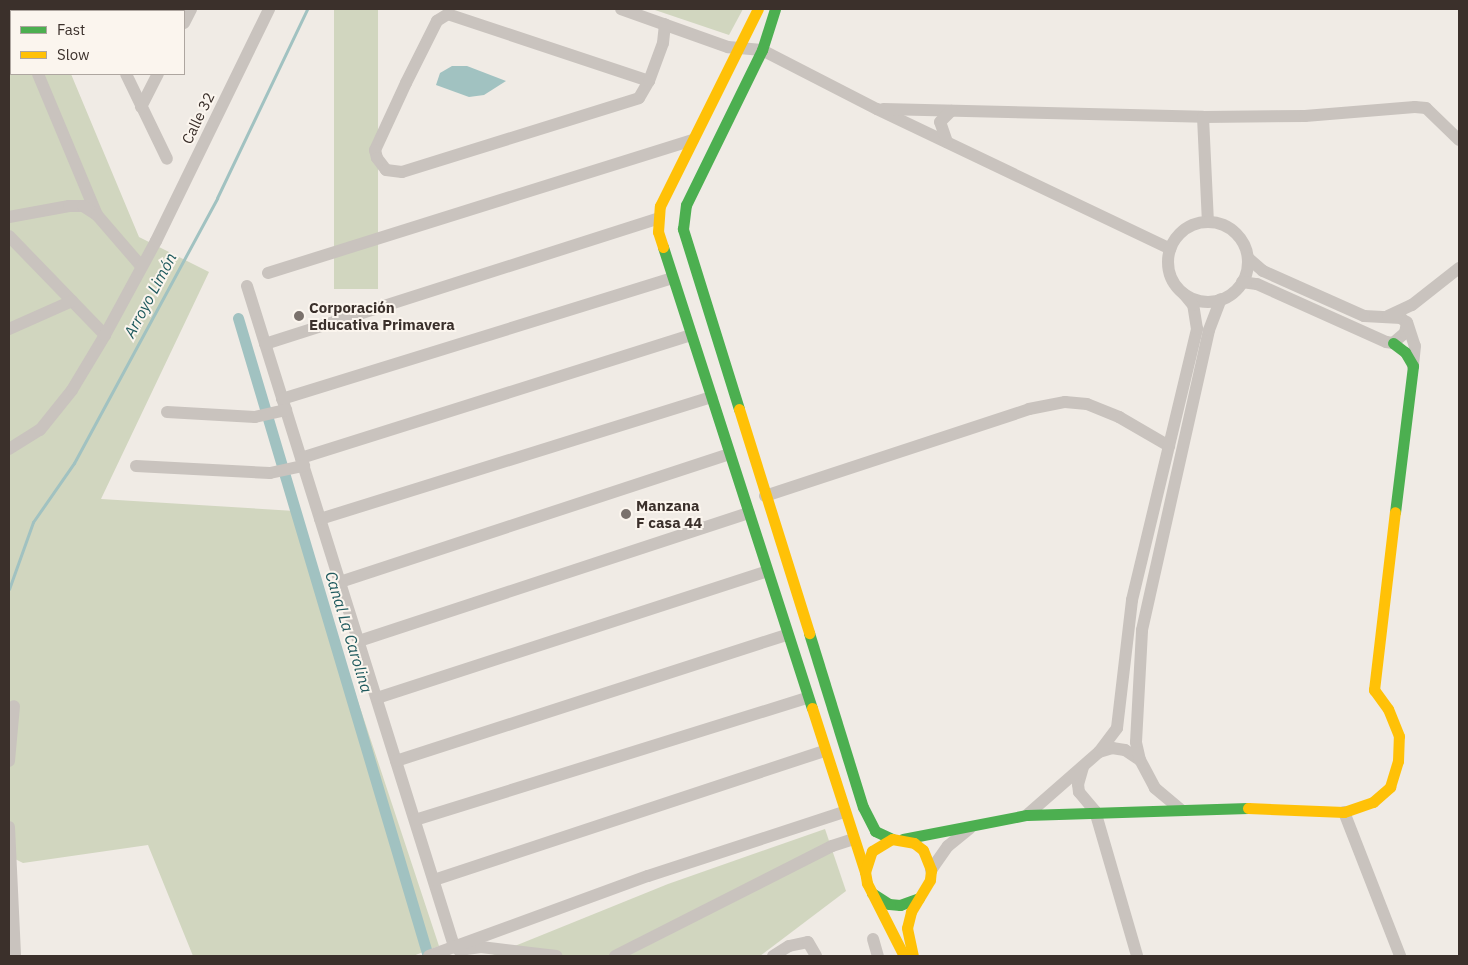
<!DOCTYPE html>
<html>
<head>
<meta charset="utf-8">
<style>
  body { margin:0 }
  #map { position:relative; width:1468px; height:965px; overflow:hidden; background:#f0ebe5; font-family:"IBM Plex Sans",sans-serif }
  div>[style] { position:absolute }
  .green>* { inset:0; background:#d1d6bf; transform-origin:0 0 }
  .water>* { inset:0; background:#a1c2c1 }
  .stream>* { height:3px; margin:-1.5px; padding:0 1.5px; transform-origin:1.5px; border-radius:1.5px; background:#a1c2c1 }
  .canal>* { height:11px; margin:-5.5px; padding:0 5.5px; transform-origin:5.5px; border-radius:5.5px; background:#a1c2c1 }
  .street>* { height:12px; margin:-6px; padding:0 6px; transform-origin:6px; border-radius:6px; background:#c9c3be }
  .street>.ring { margin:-6px; padding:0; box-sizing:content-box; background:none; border:12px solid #c9c3be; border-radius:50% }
  .fast>* { height:11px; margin:-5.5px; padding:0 5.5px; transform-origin:5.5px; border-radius:5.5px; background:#4caf50 }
  .slow>* { height:11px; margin:-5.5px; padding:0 5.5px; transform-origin:5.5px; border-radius:5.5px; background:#ffc107 }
  .dots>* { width:14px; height:14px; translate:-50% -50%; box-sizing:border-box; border:2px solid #fbf5ee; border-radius:50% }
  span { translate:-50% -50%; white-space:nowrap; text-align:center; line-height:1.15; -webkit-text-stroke:4px #fbf5ee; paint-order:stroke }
  .street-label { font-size:15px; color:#3b302b }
  .poi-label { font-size:15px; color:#3b302b; font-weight:700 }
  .left { translate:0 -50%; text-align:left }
  .water-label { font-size:16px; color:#1f5a5e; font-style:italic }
  .frame { position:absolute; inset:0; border:10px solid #3b302b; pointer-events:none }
  .legend { position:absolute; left:10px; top:10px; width:175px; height:65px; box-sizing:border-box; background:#fbf5ee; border:1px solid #aea6a0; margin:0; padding:6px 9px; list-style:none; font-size:15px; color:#3b302b }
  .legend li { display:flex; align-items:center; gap:10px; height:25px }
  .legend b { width:25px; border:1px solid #aea6a0 }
</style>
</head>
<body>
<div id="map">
  <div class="green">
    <div style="clip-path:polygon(9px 9px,45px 11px,11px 11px,11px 74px,71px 74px,139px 237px,209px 272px,101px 499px,295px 511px,439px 946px,413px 956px,193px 956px,148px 845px,23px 863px,9px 856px)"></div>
    <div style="left:334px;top:9px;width:44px;height:280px"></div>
    <div style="clip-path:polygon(652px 9px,743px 9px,729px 35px)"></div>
    <div style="clip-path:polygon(825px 829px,846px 891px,760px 956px,490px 956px,668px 884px)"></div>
  </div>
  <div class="water">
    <div style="clip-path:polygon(452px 66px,467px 66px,506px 81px,484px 95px,469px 97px,436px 85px,440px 73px)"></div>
  </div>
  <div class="stream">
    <div style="left:9px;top:589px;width:71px;rotate:-70.3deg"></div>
    <div style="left:33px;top:522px;width:72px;rotate:-55.2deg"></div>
    <div style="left:74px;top:463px;width:301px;rotate:-61.6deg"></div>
    <div style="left:217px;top:198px;width:209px;rotate:-64.5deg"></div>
  </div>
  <div class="canal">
    <div style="left:238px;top:318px;width:666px;rotate:73.42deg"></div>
  </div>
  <div class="street">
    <div style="left:96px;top:9px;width:2px;rotate:90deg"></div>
    <div style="left:621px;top:9px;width:114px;rotate:19.6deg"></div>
    <div style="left:728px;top:47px;width:34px;rotate:5deg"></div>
    <div style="left:762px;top:50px;width:129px;rotate:27.2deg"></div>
    <div style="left:877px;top:109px;width:325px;rotate:25.5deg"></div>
    <div style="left:184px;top:23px;width:16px;rotate:-63deg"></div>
    <div style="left:38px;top:74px;width:153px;rotate:67.3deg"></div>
    <div style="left:126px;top:74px;width:94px;rotate:64.2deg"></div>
    <div style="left:649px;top:81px;width:212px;rotate:-161.6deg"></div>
    <div style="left:448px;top:14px;width:13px;rotate:148deg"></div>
    <div style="left:437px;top:21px;width:69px;rotate:116.6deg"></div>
    <div style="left:406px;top:83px;width:74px;rotate:114.8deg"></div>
    <div style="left:375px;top:150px;width:8px;rotate:76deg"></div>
    <div style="left:377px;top:158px;width:15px;rotate:53deg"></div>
    <div style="left:386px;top:170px;width:16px;rotate:7deg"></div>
    <div style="left:402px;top:172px;width:248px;rotate:-17.3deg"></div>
    <div style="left:639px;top:98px;width:20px;rotate:-60deg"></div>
    <div style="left:649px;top:81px;width:40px;rotate:-69.8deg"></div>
    <div style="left:663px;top:43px;width:19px;rotate:-84deg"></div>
    <div style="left:141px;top:107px;width:37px;rotate:-63deg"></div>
    <div style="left:883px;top:109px;width:320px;rotate:1.4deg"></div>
    <div style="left:1203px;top:117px;width:102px;rotate:-0.6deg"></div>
    <div style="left:1305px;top:116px;width:110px;rotate:-4.7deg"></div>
    <div style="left:1415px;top:107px;width:11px;rotate:5deg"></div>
    <div style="left:1426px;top:108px;width:46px;rotate:44.1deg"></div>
    <div style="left:1203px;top:117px;width:105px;rotate:87.3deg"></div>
    <div style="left:947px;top:142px;width:21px;rotate:-109deg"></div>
    <div style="left:940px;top:122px;width:16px;rotate:-45deg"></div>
    <div style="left:9px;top:217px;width:61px;rotate:-10.4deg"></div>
    <div style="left:69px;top:206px;width:14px"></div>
    <div style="left:83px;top:206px;width:17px;rotate:33deg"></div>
    <div style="left:97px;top:215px;width:67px;rotate:49.2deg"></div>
    <div class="ring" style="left:1168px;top:222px;width:68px;height:68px"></div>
    <div style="left:9px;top:236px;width:138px;rotate:45.9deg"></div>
    <div style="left:268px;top:273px;width:445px;rotate:-17.4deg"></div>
    <div style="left:1242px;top:282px;width:15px;rotate:8deg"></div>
    <div style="left:1257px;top:284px;width:141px;rotate:24.2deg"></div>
    <div style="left:1386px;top:342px;width:7px;rotate:8deg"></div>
    <div style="left:1393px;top:343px;width:16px;rotate:-40deg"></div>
    <div style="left:1405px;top:333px;width:10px;rotate:-79deg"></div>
    <div style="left:1407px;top:323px;width:8px;rotate:-140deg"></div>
    <div style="left:1401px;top:318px;width:37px;rotate:-177deg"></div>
    <div style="left:1364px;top:316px;width:111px;rotate:-156deg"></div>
    <div style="left:1263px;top:271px;width:20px;rotate:-139deg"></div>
    <div style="left:247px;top:286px;width:692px;rotate:72.59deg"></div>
    <div style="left:454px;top:946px;width:6px;rotate:39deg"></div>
    <div style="left:459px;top:950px;width:22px;rotate:-8deg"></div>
    <div style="left:481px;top:947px;width:76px;rotate:6.8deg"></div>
    <div style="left:1388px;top:316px;width:26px;rotate:-25deg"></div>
    <div style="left:1412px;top:305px;width:60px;rotate:-38.2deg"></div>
    <div style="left:1407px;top:322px;width:25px;rotate:72deg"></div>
    <div style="left:1415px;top:346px;width:20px;rotate:96deg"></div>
    <div style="left:9px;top:329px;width:69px;rotate:-24deg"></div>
    <div style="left:265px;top:344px;width:411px;rotate:-17.7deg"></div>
    <div style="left:282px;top:399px;width:408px;rotate:-17.2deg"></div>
    <div style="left:167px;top:412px;width:88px;rotate:3.3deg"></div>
    <div style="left:255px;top:417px;width:32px;rotate:-13deg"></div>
    <div style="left:9px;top:449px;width:36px;rotate:-32deg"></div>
    <div style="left:40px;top:430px;width:51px;rotate:-51.3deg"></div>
    <div style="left:72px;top:390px;width:64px;rotate:-59deg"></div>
    <div style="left:105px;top:335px;width:107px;rotate:-61.5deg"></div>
    <div style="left:156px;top:241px;width:258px;rotate:-64deg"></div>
    <div style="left:301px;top:458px;width:409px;rotate:-17.5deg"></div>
    <div style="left:136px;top:466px;width:134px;rotate:3deg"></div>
    <div style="left:270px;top:473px;width:35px;rotate:-12deg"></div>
    <div style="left:765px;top:496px;width:278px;rotate:-18.2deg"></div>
    <div style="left:1029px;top:409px;width:37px;rotate:-11deg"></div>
    <div style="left:1065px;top:402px;width:22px;rotate:5deg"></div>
    <div style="left:1087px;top:404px;width:35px;rotate:22deg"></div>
    <div style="left:1119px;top:417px;width:58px;rotate:30.1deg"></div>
    <div style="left:320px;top:519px;width:410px;rotate:-17.3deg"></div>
    <div style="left:340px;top:582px;width:410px;rotate:-18.2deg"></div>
    <div style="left:359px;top:641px;width:410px;rotate:-18.2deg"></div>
    <div style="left:377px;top:698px;width:410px;rotate:-18deg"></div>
    <div style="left:1099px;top:752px;width:14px;rotate:-17deg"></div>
    <div style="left:1112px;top:748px;width:13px;rotate:9deg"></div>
    <div style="left:1125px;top:750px;width:18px;rotate:34deg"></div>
    <div style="left:9px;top:761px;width:55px;rotate:-84.8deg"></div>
    <div style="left:396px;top:761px;width:411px;rotate:-17.9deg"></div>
    <div style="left:1083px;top:767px;width:18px;rotate:106deg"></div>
    <div style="left:1078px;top:784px;width:8px;rotate:83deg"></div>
    <div style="left:1079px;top:792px;width:25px;rotate:50deg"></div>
    <div style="left:1095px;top:811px;width:151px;rotate:73.8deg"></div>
    <div style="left:1180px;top:809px;width:33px;rotate:-140deg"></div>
    <div style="left:1155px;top:788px;width:32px;rotate:-118deg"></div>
    <div style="left:1140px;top:760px;width:18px;rotate:-103deg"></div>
    <div style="left:1136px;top:742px;width:112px;rotate:-86.9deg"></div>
    <div style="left:1142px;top:630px;width:307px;rotate:-77.4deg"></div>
    <div style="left:1209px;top:330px;width:33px;rotate:-69deg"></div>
    <div style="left:1344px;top:812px;width:155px;rotate:68.7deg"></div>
    <div style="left:1027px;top:815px;width:96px;rotate:-41.2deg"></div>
    <div style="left:1099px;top:752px;width:30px;rotate:-53deg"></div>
    <div style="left:1117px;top:728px;width:129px;rotate:-83.3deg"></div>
    <div style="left:1132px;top:600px;width:279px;rotate:-76.5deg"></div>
    <div style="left:1197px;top:329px;width:24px;rotate:-99deg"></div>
    <div style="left:1193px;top:305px;width:14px;rotate:-129deg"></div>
    <div style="left:415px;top:820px;width:411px;rotate:-17.3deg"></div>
    <div style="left:9px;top:827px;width:129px;rotate:87.3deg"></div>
    <div style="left:931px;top:870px;width:29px;rotate:-55deg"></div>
    <div style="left:948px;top:846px;width:28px;rotate:-39deg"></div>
    <div style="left:434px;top:880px;width:411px;rotate:-18.3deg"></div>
    <div style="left:873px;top:939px;width:18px;rotate:74deg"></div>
    <div style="left:429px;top:956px;width:233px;rotate:-20.1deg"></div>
    <div style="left:648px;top:876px;width:206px;rotate:-18.1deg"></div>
    <div style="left:615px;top:956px;width:243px;rotate:-26.9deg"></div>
    <div style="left:832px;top:846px;width:22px;rotate:-18deg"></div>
    <div style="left:773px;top:956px;width:19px;rotate:-32deg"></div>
    <div style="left:789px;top:946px;width:19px;rotate:-12deg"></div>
    <div style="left:808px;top:942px;width:16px;rotate:60deg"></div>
  </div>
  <div class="fast">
    <div style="left:663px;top:247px;width:484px;rotate:72.1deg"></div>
    <div style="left:1393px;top:343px;width:15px;rotate:37deg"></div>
    <div style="left:1405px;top:352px;width:16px;rotate:60deg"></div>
    <div style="left:1413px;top:366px;width:147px;rotate:97deg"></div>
    <div style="left:739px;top:409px;width:189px;rotate:-107.3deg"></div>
    <div style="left:683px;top:229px;width:24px;rotate:-83deg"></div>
    <div style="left:686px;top:205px;width:173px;rotate:-63.9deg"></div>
    <div style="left:762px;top:50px;width:43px;rotate:-72.4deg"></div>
    <div style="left:809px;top:633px;width:182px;rotate:72.8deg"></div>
    <div style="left:863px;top:807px;width:27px;rotate:63deg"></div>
    <div style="left:875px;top:831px;width:19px;rotate:25deg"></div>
    <div style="left:903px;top:839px;width:126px;rotate:-11deg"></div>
    <div style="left:1027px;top:815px;width:221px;rotate:-1.8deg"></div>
    <div style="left:872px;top:893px;width:20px;rotate:33deg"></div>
    <div style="left:889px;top:904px;width:11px;rotate:5deg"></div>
    <div style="left:900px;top:905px;width:20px;rotate:-20deg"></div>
  </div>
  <div class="slow">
    <div style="left:663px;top:247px;width:16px;rotate:-108deg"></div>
    <div style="left:658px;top:232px;width:26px;rotate:-86deg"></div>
    <div style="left:660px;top:206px;width:220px;rotate:-63.6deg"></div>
    <div style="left:739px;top:409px;width:235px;rotate:72.6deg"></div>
    <div style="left:812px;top:708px;width:172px;rotate:72.1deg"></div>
    <div style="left:1248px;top:808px;width:96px;rotate:2.4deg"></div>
    <div style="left:1344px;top:812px;width:31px;rotate:-19deg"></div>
    <div style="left:1373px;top:802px;width:23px;rotate:-41deg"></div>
    <div style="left:1390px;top:787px;width:27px;rotate:-73deg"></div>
    <div style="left:1398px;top:761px;width:25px;rotate:-88deg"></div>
    <div style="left:1399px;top:736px;width:29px;rotate:-112deg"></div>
    <div style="left:1388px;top:709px;width:24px;rotate:-126deg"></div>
    <div style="left:1374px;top:690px;width:179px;rotate:-83.3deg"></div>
    <div style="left:904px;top:956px;width:82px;rotate:-116.9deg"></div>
    <div style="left:867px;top:883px;width:11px;rotate:-100deg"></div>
    <div style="left:865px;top:872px;width:22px;rotate:-72deg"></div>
    <div style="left:872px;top:851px;width:23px;rotate:-31deg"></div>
    <div style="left:892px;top:839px;width:22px;rotate:10deg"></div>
    <div style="left:914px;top:843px;width:11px;rotate:38deg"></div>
    <div style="left:923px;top:850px;width:22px;rotate:68deg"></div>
    <div style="left:931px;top:870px;width:10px;rotate:96deg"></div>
    <div style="left:930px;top:880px;width:37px;rotate:121deg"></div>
    <div style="left:911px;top:912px;width:16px;rotate:104deg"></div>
    <div style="left:907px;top:928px;width:29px;rotate:78deg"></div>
  </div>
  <div class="dots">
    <div style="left:299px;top:316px;background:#7a716c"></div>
    <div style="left:626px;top:514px;background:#7a716c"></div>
  </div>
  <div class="street-label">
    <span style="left:198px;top:118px;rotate:-64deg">Calle 32</span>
  </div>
  <div class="poi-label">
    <span class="left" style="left:309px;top:316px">Corporación<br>Educativa Primavera</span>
    <span class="left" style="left:636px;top:514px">Manzana<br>F casa 44</span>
  </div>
  <div class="water-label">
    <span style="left:150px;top:295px;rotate:-62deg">Arroyo Limón</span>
    <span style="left:349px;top:632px;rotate:73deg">Canal La Carolina</span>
  </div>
  <div class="frame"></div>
  <ul class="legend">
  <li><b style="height:6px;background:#4caf50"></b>Fast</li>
  <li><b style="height:6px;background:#ffc107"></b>Slow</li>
  </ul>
</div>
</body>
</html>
